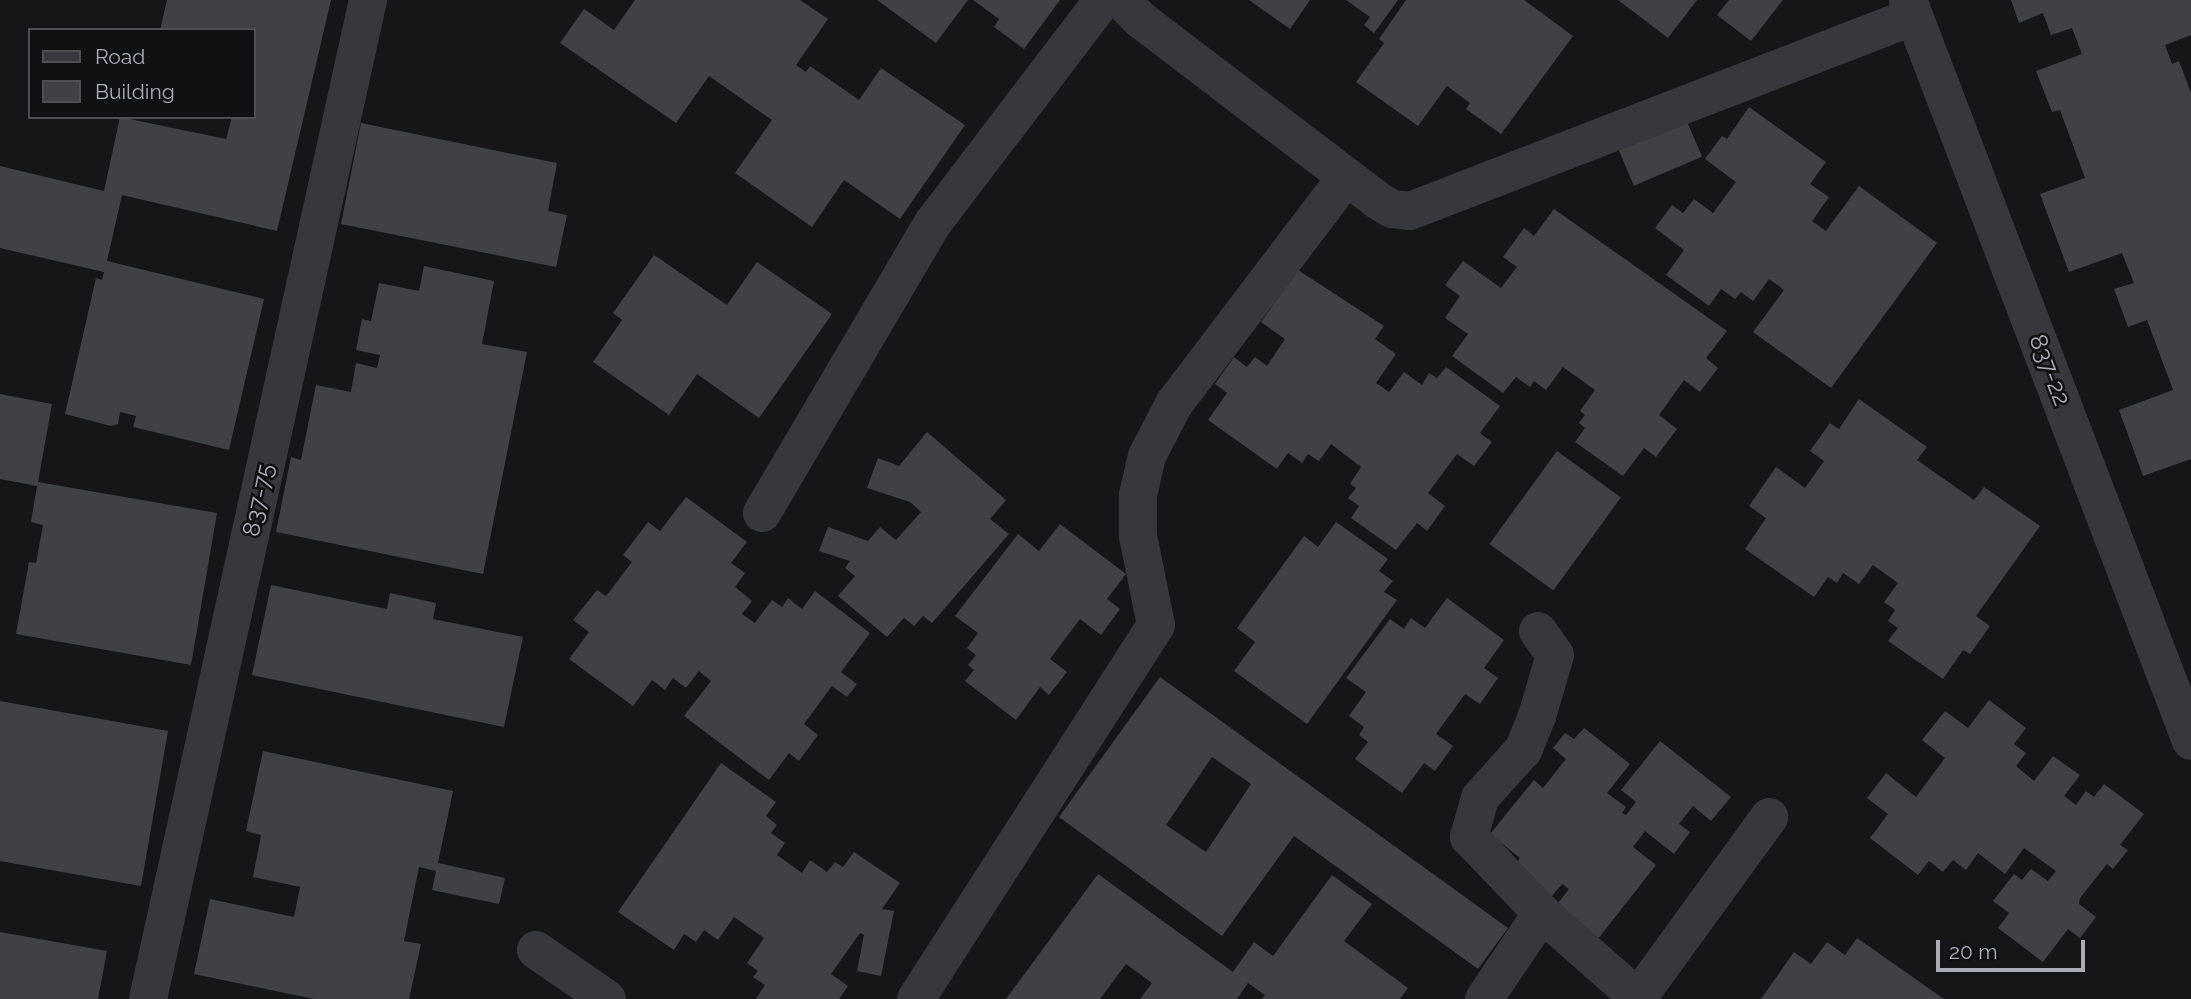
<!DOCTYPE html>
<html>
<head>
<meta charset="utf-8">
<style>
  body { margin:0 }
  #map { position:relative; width:2191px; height:999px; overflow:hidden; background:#161618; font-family:Raleway,sans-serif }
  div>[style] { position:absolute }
  .building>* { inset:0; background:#404145; transform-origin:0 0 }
  .minor>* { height:38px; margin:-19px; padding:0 19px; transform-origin:19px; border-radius:19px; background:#37383d }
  span { translate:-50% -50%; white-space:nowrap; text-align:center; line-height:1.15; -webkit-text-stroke:5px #111113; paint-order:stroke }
  .street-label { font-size:24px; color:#a8adb8 }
  .legend { position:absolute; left:28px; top:28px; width:228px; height:91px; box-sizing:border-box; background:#111113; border:2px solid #4d4f55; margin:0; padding:9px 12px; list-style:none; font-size:21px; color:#a8adb8 }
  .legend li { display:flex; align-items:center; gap:14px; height:35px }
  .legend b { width:35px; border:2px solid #4d4f55 }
  .scale { position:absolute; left:1936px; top:940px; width:149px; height:32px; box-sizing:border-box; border:4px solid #a8adb8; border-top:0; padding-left:9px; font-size:21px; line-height:24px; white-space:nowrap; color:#a8adb8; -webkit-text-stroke:5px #111113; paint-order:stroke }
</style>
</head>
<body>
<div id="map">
  <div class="building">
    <div style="clip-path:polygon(167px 0,331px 0,277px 231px,122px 195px,107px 261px,264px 299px,229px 450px,133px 427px,136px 416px,120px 412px,118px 424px,111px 426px,65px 414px,96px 278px,102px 280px,104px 272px,0 248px,0 166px,104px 191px,120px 117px,226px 139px,232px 117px,254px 117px,254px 30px,160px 30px)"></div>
    <div style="clip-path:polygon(635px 0,800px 0,828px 19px,796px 65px,806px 72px,810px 66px,859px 100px,881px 68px,965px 125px,900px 219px,844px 180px,812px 227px,735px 173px,772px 120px,709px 76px,676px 123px,560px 43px,584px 9px,614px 30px)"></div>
    <div style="clip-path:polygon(877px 0,968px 0,936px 43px)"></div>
    <div style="clip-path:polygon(973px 0,1060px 0,1024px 49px,994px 27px,999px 19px)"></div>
    <div style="clip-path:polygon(1249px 0,1310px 0,1290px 29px)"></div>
    <div style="clip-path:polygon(1346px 0,1398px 0,1374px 33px,1364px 25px,1370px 17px)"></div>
    <div style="clip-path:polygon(1406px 0,1524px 0,1573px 36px,1501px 134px,1466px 109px,1470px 103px,1447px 86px,1418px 126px,1356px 82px,1384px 43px,1379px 39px)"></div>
    <div style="clip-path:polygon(1618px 0,1697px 0,1668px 38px)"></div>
    <div style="clip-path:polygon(1729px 0,1783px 0,1751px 41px,1717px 15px)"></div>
    <div style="clip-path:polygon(2011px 0,2191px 0,2191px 35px,2165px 45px,2172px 64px,2179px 61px,2191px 93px,2191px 459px,2143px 476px,2119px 410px,2173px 390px,2147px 320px,2128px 327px,2114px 289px,2134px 283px,2122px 253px,2069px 272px,2040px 194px,2085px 178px,2060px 110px,2052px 112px,2036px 71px,2082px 54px,2072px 28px,2051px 35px,2043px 13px,2019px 23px)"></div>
    <div style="clip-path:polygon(1749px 107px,1826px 162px,1810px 184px,1829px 197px,1812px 221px,1826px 231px,1859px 186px,1937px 243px,1831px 388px,1753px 332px,1784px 290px,1769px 279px,1753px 301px,1741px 292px,1735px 299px,1721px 289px,1709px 306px,1666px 275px,1684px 250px,1655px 228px,1672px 205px,1683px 213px,1694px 199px,1713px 213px,1736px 182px,1705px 159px,1722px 136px,1727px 139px)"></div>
    <div style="left:1686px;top:119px;width:41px;height:74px;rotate:67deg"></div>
    <div style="clip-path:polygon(361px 123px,557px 163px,548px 211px,567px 215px,556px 267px,341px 224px)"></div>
    <div style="clip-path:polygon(1554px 209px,1727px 331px,1706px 358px,1718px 368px,1700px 392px,1684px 380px,1659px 415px,1677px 429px,1656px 457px,1644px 448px,1623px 476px,1575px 442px,1585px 428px,1579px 423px,1585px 415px,1580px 411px,1595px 390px,1563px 367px,1546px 390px,1534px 381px,1530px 387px,1516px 377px,1503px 393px,1452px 356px,1468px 334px,1445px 318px,1460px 296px,1445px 285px,1463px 261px,1501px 288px,1517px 267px,1503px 257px,1524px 228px,1534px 236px)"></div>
    <div style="clip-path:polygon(654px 255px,727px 305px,757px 262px,832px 314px,759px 418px,697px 374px,669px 415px,593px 362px,622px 320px,613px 313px)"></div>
    <div style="clip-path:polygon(424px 266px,494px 281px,482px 344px,527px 352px,483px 574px,276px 532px,291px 457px,301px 460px,316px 385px,351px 392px,356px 363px,377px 368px,380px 355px,356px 350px,362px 319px,371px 321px,379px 283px,419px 291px)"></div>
    <div style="clip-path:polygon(1298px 270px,1384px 326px,1375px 339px,1396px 354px,1376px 383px,1389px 392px,1404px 372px,1422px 385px,1429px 373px,1437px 378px,1446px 367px,1500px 406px,1480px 433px,1492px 442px,1474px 466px,1457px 454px,1428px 493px,1445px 506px,1427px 531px,1417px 523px,1396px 550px,1351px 518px,1359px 506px,1348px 498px,1356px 488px,1350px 484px,1361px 467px,1331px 444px,1319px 461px,1308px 454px,1302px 463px,1288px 453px,1277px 469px,1208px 420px,1227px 393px,1215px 384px,1234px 357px,1247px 367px,1255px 357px,1267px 366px,1285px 339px,1261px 322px)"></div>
    <div style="clip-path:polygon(0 394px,52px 404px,38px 482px,217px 513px,191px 665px,16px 634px,29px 562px,36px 563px,43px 525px,31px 522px,37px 486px,0 479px)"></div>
    <div style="clip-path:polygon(1859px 399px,1927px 447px,1917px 460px,1974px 500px,1984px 487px,2040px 526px,1976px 616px,1990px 626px,1970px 654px,1963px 650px,1943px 679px,1888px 641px,1898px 628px,1888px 621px,1895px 610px,1884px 602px,1898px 583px,1873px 565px,1859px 584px,1843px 573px,1837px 583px,1828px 577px,1814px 597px,1745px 549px,1766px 518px,1749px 506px,1776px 467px,1805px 488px,1824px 461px,1810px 451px,1830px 423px,1839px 429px)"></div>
    <div style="clip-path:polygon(927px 432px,1006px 500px,990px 519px,1009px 534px,932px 623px,923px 616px,914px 626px,904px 618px,887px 637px,838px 596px,855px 576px,845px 568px,850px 561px,819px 551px,828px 527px,868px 541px,880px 527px,896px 540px,921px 512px,910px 502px,867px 488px,878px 458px,899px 466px)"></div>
    <div style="left:1557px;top:451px;width:79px;height:115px;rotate:36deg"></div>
    <div style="clip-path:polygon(686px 497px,747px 542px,731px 563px,745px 573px,735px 587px,752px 601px,742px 614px,755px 623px,772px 600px,782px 607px,788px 598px,802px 609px,815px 591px,870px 633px,841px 672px,857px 684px,847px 697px,832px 686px,804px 724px,818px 735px,799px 761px,789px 753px,769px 780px,684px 716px,711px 681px,699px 671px,686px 688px,673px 678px,665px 690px,652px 680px,633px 706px,569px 659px,589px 632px,573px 620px,597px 590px,606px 596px,632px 562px,623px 555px,648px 522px,660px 531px)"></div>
    <div style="clip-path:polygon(1336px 522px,1388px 559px,1379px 571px,1393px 581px,1384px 592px,1397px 600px,1307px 724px,1234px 671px,1255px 642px,1237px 628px,1304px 536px,1318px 547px)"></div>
    <div style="clip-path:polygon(1060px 524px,1126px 574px,1107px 599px,1120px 609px,1101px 635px,1080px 619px,1050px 659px,1067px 672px,1049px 695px,1040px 687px,1016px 720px,965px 681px,974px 670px,968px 665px,976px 655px,967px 648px,978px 633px,955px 616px,1018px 534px,1039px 551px)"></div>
    <div style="clip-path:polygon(271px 585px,387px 609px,390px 593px,436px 603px,433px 619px,523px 637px,504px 727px,252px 675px)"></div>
    <div style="clip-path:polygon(1447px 598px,1504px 640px,1484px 668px,1498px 678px,1480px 704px,1465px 694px,1436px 734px,1453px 746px,1435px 771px,1424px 763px,1402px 793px,1355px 759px,1368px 742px,1359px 735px,1364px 727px,1349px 716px,1366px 692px,1346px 678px,1390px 619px,1404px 629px,1411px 618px,1425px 628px)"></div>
    <div style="clip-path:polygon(evenodd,1160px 677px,1508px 928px,1478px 969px,1294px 836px,1222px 936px,1059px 817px,1160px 677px,1212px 757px,1251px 784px,1206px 852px,1166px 825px,1212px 757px)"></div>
    <div style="clip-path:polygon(1989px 700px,2026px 728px,2014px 744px,2026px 753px,2016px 766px,2034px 781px,2053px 756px,2080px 775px,2064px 796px,2076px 805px,2086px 791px,2094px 797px,2104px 784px,2144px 814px,2120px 845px,2128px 850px,2113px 869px,2107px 864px,2080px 898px,2079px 904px,2096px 917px,2080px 938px,2068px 929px,2043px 962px,1998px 928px,2009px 913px,1993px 901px,2014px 874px,2022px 880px,2031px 869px,2048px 881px,2056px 871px,2024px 848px,2005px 874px,1978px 853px,1966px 870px,1953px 860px,1943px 872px,1929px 861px,1918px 875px,1870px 838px,1888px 814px,1867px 798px,1886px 773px,1916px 797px,1945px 758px,1922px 740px,1945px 711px,1968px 728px)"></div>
    <div style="clip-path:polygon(0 701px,168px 731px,141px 886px,0 861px)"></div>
    <div style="clip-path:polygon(1584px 728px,1630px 764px,1607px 793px,1626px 807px,1622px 813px,1626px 815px,1636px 802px,1621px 790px,1660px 741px,1731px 797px,1711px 821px,1693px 806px,1679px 824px,1690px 832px,1674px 854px,1645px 831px,1633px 847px,1656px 865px,1583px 958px,1541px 925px,1569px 889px,1562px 884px,1543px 907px,1505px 877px,1520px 858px,1490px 834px,1534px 780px,1543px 788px,1566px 759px,1553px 748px,1565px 733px,1574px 739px)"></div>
    <div style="clip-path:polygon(263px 751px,453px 791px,438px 863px,505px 878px,499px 904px,432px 890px,436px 871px,419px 867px,404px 941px,421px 944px,409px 999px,314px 999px,194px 974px,210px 899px,294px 917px,300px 887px,253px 877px,261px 835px,246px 831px)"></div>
    <div style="clip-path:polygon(721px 763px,776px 802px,766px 816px,777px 825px,771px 833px,785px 843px,777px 855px,802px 873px,810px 860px,827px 872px,835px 862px,843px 867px,854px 852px,900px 883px,882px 909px,894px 911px,881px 976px,857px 971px,864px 935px,860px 933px,831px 974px,848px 986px,839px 999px,756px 999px,765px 985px,753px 977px,758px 971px,747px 963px,764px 938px,734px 917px,718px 940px,704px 930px,696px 942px,684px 934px,674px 950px,618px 912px)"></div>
    <div style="clip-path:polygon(1098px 874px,1233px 972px,1254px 942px,1273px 956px,1332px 875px,1372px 904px,1344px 941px,1408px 988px,1400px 999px,1262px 999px,1265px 995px,1248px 983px,1237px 999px,1140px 999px,1152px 983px,1126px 964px,1100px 999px,1006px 999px)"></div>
    <div style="clip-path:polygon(0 932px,107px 951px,98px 999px,0 999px)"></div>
    <div style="clip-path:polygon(1857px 938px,1944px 999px,1761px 999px,1794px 952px,1811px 964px,1827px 942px,1845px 955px)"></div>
  </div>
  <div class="minor">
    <div style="left:1121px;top:0;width:28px;rotate:45deg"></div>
    <div style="left:1141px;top:20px;width:297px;rotate:37.3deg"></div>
    <div style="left:1377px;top:200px;width:17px;rotate:31deg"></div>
    <div style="left:1392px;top:209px;width:18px;rotate:6deg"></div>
    <div style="left:1410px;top:211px;width:540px;rotate:-21.15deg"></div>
    <div style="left:1908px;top:0;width:793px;rotate:69.1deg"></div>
    <div style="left:762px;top:513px;width:337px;rotate:-59.5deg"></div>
    <div style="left:933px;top:223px;width:280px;rotate:-52.7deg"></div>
    <div style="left:1538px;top:631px;width:29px;rotate:55deg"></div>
    <div style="left:1555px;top:655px;width:64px;rotate:106.4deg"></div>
    <div style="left:1537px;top:716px;width:37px;rotate:112deg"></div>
    <div style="left:1523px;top:750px;width:64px;rotate:131.9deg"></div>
    <div style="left:1480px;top:798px;width:41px;rotate:105.8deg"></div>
    <div style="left:1469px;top:837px;width:105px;rotate:46.2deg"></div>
    <div style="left:1542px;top:913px;width:127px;rotate:41.5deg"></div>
    <div style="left:536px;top:950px;width:86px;rotate:34.6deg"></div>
    <div style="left:148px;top:999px;width:1023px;rotate:-77.58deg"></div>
    <div style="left:916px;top:999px;width:444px;rotate:-57.3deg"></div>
    <div style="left:1156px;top:625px;width:91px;rotate:-101.4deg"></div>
    <div style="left:1138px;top:536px;width:41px;rotate:-90deg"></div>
    <div style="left:1138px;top:495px;width:40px;rotate:-77deg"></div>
    <div style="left:1147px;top:456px;width:59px;rotate:-62.6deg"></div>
    <div style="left:1174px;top:404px;width:285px;rotate:-52.8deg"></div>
    <div style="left:1484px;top:999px;width:104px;rotate:-56deg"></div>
    <div style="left:1637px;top:999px;width:225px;rotate:-54deg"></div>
  </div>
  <div class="street-label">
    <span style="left:2050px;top:370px;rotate:69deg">837-22</span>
    <span style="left:258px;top:500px;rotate:-78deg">837-75</span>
  </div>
  <ul class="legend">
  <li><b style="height:9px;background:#37383d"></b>Road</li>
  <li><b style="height:19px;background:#404145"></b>Building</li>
  </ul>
  <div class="scale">20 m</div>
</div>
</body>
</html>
